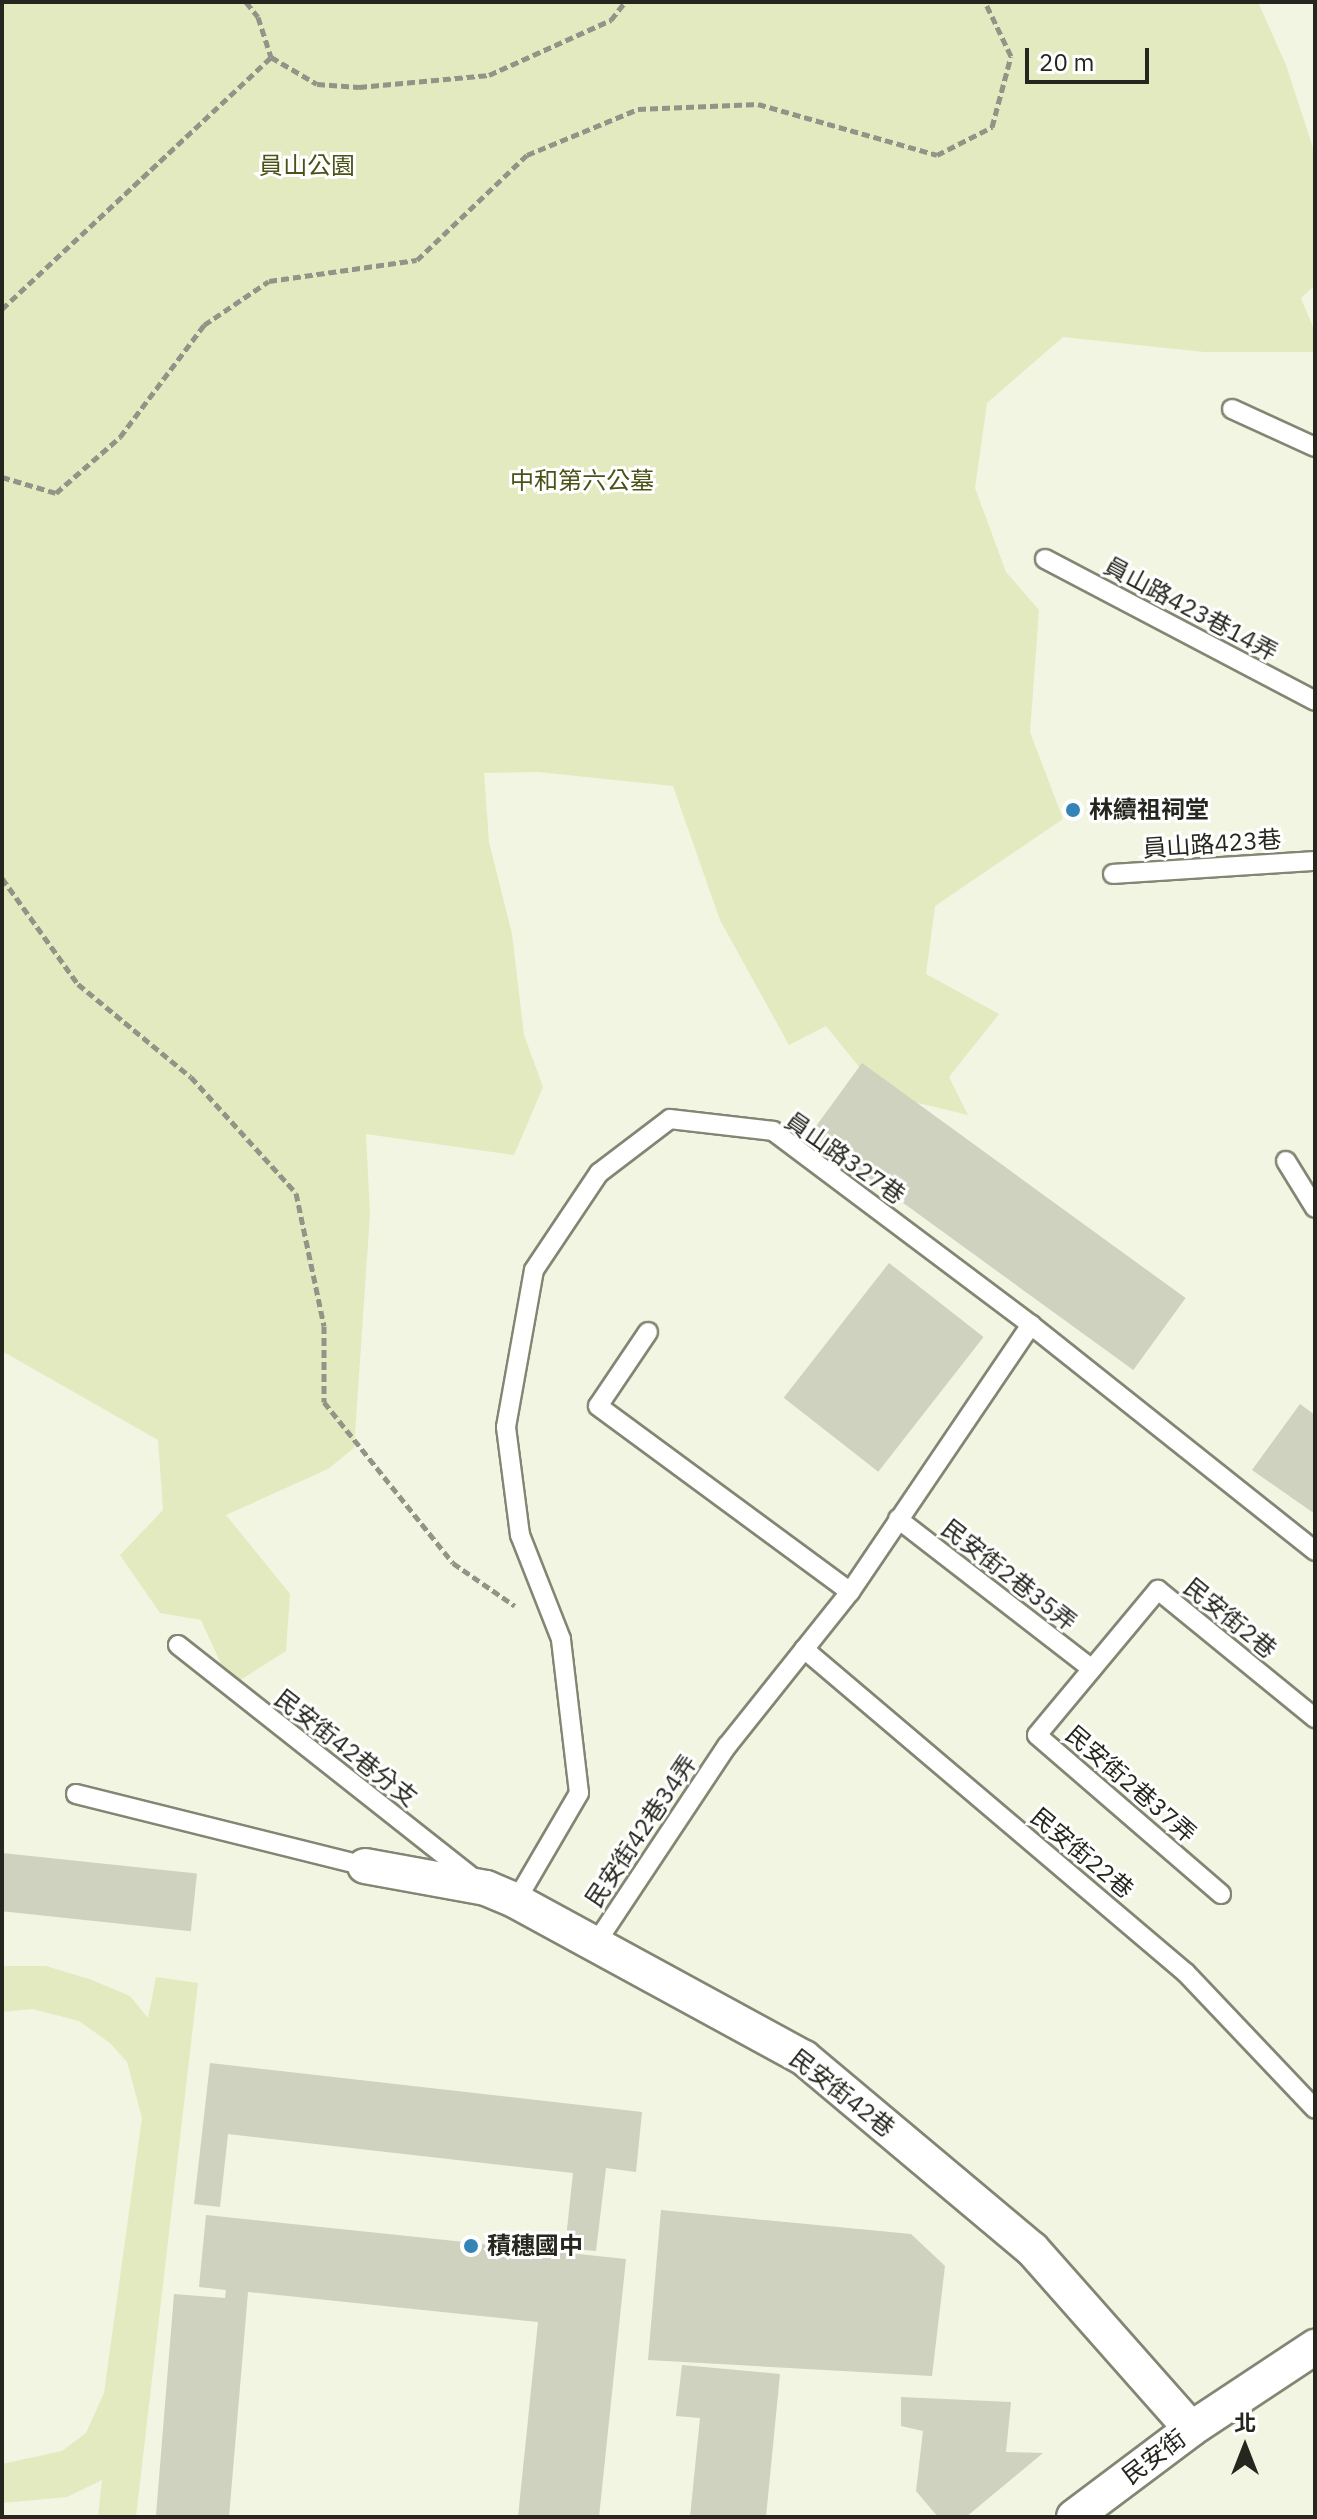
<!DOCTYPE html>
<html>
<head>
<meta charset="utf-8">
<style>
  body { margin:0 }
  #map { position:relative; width:1317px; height:2519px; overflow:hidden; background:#f1f5e1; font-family:"IBM Plex Sans","Noto Sans TC",sans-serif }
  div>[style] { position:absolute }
  .green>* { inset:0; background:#e3eac0 }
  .building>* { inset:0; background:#ced2be; transform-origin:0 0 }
  .path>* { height:5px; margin-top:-2.5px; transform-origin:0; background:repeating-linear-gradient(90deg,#919486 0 8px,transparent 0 12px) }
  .roads { filter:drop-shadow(2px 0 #828673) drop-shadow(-2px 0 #828673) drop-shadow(0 2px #828673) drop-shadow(0 -2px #828673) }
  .service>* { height:18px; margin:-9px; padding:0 9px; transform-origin:9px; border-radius:9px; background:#fff }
  .minor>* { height:34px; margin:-17px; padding:0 17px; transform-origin:17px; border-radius:17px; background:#fff }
  .dots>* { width:22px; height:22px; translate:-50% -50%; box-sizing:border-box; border:4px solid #fff; border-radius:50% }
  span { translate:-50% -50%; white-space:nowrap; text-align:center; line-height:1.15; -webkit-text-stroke:6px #fff; paint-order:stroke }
  .park-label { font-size:24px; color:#4c5216 }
  .street-label { font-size:24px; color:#25271f }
  .poi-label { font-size:24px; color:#25271f; font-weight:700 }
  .left { translate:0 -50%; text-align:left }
  .frame { position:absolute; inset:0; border:4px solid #25271f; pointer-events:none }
  .north { position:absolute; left:1205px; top:2407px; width:80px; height:80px; -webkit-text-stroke:6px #fff; paint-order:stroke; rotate:0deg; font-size:22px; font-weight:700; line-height:32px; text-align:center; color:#25271f }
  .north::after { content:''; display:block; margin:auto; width:28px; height:36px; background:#25271f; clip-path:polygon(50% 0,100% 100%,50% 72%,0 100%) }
  .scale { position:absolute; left:1025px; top:48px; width:124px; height:36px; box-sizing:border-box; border:4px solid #25271f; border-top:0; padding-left:10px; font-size:24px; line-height:28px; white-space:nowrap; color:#25271f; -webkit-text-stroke:6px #fff; paint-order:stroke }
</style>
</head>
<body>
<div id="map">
  <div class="green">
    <div style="clip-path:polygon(2px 2px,1258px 2px,1286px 65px,1315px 154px,1315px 285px,1301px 298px,1315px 332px,1315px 352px,1204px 352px,1063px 337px,987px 403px,975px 488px,1006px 572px,1039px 610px,1030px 732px,1063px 819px,935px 906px,926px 974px,999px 1014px,949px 1077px,968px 1115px,881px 1094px,826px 1026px,789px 1045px,720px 920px,673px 786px,538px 772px,484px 773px,489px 842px,512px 934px,524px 1035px,543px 1087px,514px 1155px,366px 1134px,370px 1214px,354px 1448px,328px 1469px,226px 1515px,290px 1594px,286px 1651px,231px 1686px,201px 1620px,160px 1613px,120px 1555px,163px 1510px,158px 1440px,2px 1351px)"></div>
    <div style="clip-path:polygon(2px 1966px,46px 1966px,92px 1980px,130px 1996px,148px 2018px,156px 1977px,198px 1983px,136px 2517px,98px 2517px,102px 2480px,67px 2497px,2px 2503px,2px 2464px,62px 2451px,86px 2433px,104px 2393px,142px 2118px,127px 2062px,110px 2043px,79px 2021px,32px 2009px,2px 2012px)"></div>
  </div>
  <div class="building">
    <div style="left:862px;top:1063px;width:400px;height:89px;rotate:36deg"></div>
    <div style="left:889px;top:1263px;width:120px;height:171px;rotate:38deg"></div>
    <div style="clip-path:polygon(1300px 1404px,1315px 1415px,1315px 1514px,1252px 1470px)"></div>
    <div style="left:2px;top:1853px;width:196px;height:58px;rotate:6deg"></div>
    <div style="clip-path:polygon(210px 2063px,642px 2112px,636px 2172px,606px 2168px,596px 2251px,565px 2248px,573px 2173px,228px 2134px,220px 2207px,194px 2204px)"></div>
    <div style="clip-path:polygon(661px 2210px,911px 2234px,945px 2266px,932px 2376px,648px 2360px)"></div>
    <div style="clip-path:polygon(206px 2215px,626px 2259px,599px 2517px,518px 2517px,538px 2322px,248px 2292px,229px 2517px,156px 2515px,174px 2294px,225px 2298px,226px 2290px,199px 2287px)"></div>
    <div style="clip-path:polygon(682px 2365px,780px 2374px,766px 2517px,690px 2517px,700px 2418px,676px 2416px)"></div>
    <div style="clip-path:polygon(901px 2397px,1011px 2402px,1006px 2452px,1043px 2453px,966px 2517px,938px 2517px,916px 2491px,923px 2431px,901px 2426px)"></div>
  </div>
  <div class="path">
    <div style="left:246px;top:2px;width:19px;rotate:51deg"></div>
    <div style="left:258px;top:17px;width:42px;rotate:72deg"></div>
    <div style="left:271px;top:57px;width:53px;rotate:30.4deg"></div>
    <div style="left:317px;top:84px;width:42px;rotate:4.1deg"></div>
    <div style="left:359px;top:87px;width:131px;rotate:-5.3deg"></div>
    <div style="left:489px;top:75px;width:134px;rotate:-24.3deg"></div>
    <div style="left:611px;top:20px;width:23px;rotate:-52deg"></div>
    <div style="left:2px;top:309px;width:369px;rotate:-43.1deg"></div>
    <div style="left:2px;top:477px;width:56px;rotate:16.5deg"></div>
    <div style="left:56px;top:493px;width:85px;rotate:-41.2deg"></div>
    <div style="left:120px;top:437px;width:140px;rotate:-53.1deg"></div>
    <div style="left:204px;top:325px;width:78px;rotate:-34.1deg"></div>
    <div style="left:269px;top:281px;width:149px;rotate:-8.1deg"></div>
    <div style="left:417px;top:260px;width:152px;rotate:-43.7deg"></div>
    <div style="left:527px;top:155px;width:120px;rotate:-22.5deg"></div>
    <div style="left:638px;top:109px;width:120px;rotate:-2.4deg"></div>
    <div style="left:758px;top:104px;width:186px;rotate:15.9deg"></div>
    <div style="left:937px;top:155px;width:62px;rotate:-27deg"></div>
    <div style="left:992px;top:127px;width:73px;rotate:-75deg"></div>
    <div style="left:1011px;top:56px;width:60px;rotate:-115.7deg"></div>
    <div style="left:2px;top:878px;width:130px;rotate:54.4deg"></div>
    <div style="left:78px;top:984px;width:146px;rotate:39.5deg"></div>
    <div style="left:191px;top:1077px;width:156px;rotate:47.8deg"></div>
    <div style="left:296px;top:1193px;width:136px;rotate:78.1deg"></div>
    <div style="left:324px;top:1326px;width:76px;rotate:90deg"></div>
    <div style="left:324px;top:1402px;width:206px;rotate:51.3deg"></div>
    <div style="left:453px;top:1563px;width:75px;rotate:34.7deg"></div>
  </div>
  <div class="roads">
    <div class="service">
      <div style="left:1232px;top:409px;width:91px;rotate:24.6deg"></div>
      <div style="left:1045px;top:559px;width:305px;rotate:27.7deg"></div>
      <div style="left:1113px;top:874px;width:202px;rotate:-3.7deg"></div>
      <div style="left:1286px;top:1161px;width:55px;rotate:58.3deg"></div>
      <div style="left:648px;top:1332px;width:89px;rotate:124deg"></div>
      <div style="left:598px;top:1406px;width:313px;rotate:36.4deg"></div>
      <div style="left:898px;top:1519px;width:245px;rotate:37.7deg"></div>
      <div style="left:178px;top:1645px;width:377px;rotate:38.3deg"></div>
      <div style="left:804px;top:1649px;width:501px;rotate:40.3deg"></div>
      <div style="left:1186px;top:1973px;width:187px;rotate:46.5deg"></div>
      <div style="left:76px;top:1794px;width:298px;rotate:14deg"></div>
      <div style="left:1221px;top:1894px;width:243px;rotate:-139.2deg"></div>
      <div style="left:1037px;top:1735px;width:189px;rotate:-50.2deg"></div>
      <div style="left:1158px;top:1590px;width:203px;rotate:39.2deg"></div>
      <div style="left:516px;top:1901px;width:125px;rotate:-59.7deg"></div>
      <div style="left:579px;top:1793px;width:155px;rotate:-96.7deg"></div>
      <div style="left:561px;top:1639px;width:112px;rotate:-111.5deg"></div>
      <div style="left:520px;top:1535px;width:109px;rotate:-97.4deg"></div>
      <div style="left:506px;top:1427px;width:159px;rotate:-79.9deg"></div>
      <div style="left:534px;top:1270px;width:117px;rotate:-56.2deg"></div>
      <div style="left:599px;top:1173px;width:89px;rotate:-37.3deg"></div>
      <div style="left:670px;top:1119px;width:104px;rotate:6.6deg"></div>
      <div style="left:773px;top:1131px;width:323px;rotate:36.9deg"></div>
      <div style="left:1031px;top:1325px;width:363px;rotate:38.5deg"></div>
      <div style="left:596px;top:1943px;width:237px;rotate:-56.4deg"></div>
      <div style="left:727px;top:1746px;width:197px;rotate:-51.4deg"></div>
      <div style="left:850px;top:1592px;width:323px;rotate:-55.9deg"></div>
    </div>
    <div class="minor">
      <div style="left:365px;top:1866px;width:123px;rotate:10.3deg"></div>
      <div style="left:486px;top:1888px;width:33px;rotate:23deg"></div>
      <div style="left:516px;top:1901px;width:328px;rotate:28.6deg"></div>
      <div style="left:804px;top:2058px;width:297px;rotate:40deg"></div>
      <div style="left:1032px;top:2249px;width:240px;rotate:48.5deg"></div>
      <div style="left:1074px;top:2517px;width:146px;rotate:-36.9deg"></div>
      <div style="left:1191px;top:2429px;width:149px;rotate:-33.5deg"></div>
    </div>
  </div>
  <div class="dots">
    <div style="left:1073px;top:810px;background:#3485b6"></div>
    <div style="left:471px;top:2246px;background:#3485b6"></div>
  </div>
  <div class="park-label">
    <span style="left:307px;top:166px">員山公園</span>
    <span style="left:582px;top:481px">中和第六公墓</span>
  </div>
  <div class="street-label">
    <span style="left:1191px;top:609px;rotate:28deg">員山路423巷14弄</span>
    <span style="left:1212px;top:844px;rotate:-4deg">員山路423巷</span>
    <span style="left:845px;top:1158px;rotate:35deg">員山路327巷</span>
    <span style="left:1009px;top:1575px;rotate:38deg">民安街2巷35弄</span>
    <span style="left:1230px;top:1618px;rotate:39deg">民安街2巷</span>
    <span style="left:346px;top:1748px;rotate:38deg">民安街42巷分支</span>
    <span style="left:1131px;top:1784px;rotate:41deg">民安街2巷37弄</span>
    <span style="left:641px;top:1831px;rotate:-56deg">民安街42巷34弄</span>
    <span style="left:1082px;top:1853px;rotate:40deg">民安街22巷</span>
    <span style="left:842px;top:2093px;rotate:38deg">民安街42巷</span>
    <span style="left:1154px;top:2457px;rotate:-37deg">民安街</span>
  </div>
  <div class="poi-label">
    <span class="left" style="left:1089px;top:810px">林續祖祠堂</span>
    <span class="left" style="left:487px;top:2246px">積穗國中</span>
  </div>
  <div class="frame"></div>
  <div class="north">北</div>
  <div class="scale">20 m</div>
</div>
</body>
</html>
